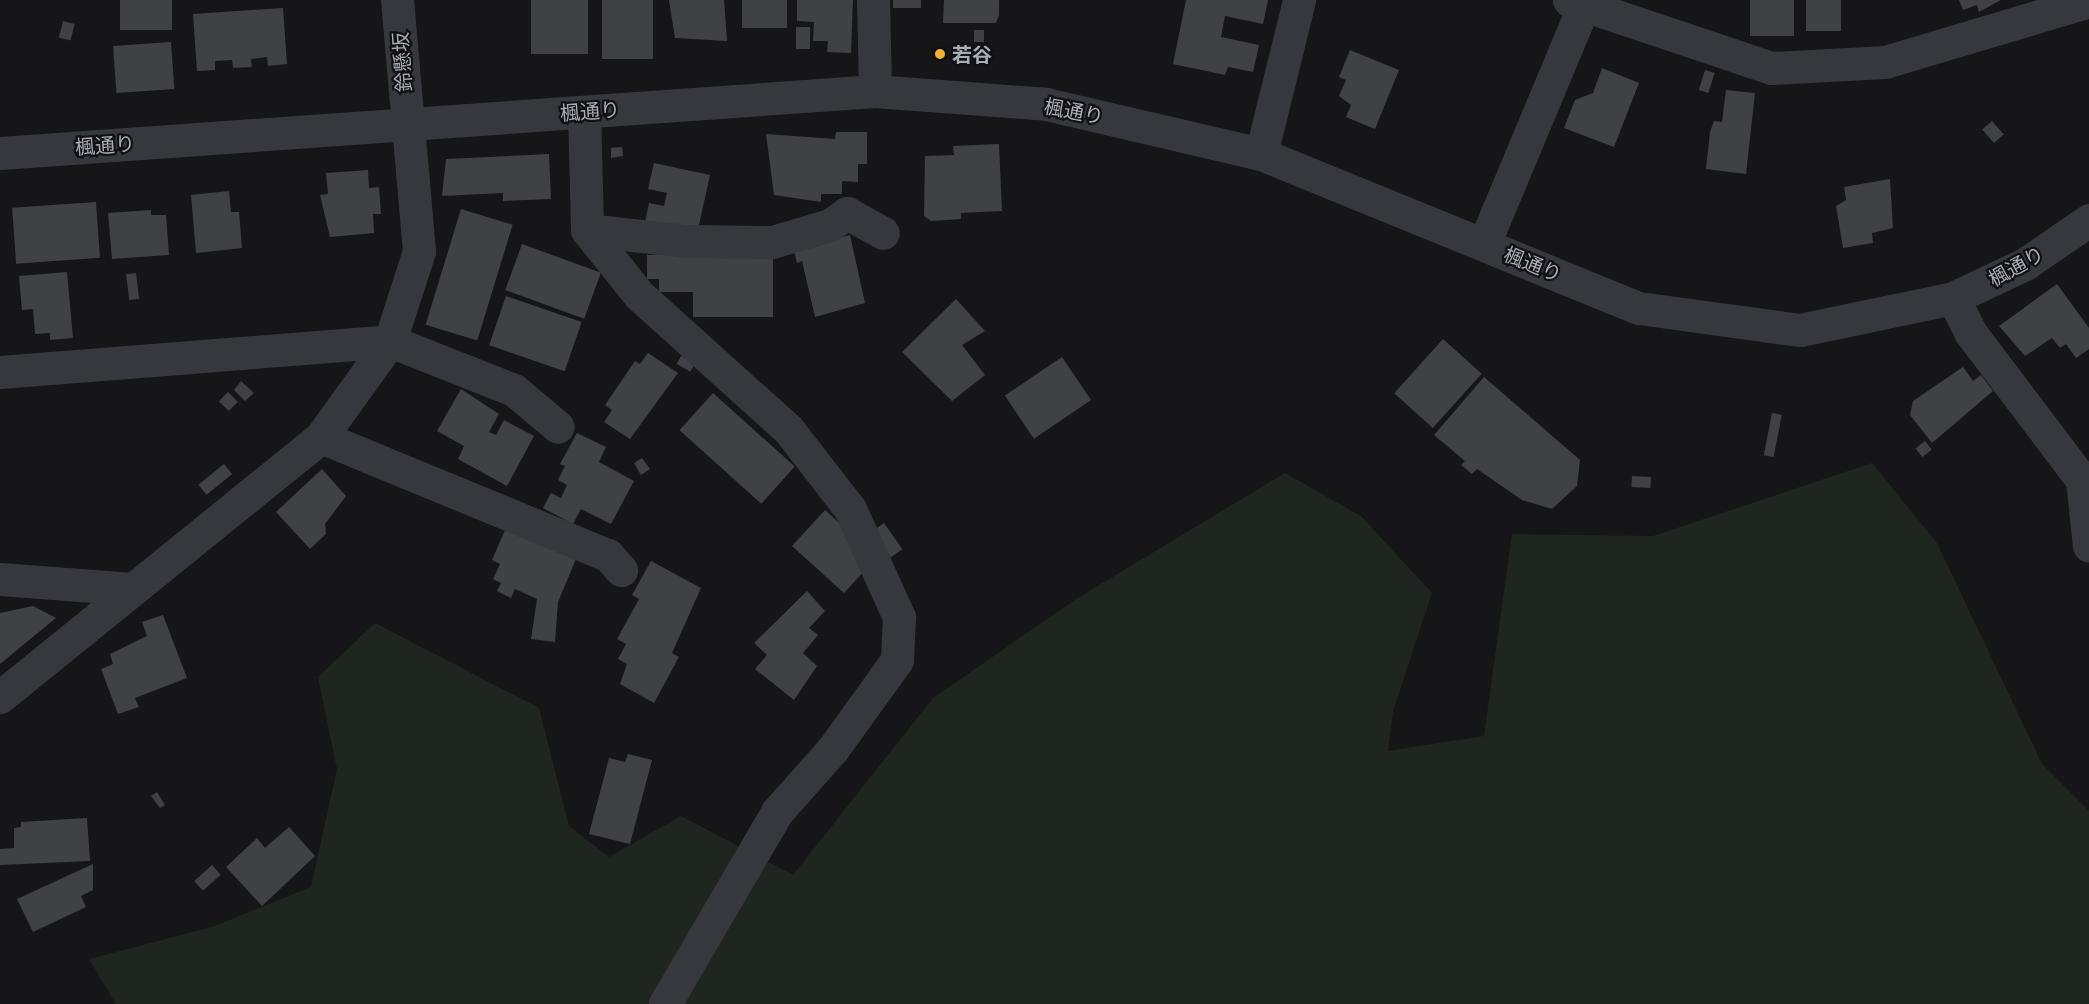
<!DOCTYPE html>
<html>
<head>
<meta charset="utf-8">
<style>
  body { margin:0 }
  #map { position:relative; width:2089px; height:1004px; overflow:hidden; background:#161618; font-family:"Exo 2","Noto Sans JP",sans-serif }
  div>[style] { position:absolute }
  .green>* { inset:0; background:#1e261f }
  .building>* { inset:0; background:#404145; transform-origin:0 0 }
  .minor>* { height:33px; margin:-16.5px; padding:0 16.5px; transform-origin:16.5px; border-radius:16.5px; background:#37383d }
  .dots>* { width:16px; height:16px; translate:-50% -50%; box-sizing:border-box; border:3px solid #111113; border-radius:50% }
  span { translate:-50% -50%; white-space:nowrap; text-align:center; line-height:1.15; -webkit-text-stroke:4.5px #111113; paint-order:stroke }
  .poi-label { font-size:20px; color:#a8adb8; font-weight:700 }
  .left { translate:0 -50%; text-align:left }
  .street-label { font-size:20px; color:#a8adb8 }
</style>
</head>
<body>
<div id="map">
  <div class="green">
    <div style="clip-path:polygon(1872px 463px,1937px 543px,2042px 764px,2089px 811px,2089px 1004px,116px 1004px,89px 959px,212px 927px,311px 887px,337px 769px,318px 677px,375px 623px,539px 708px,569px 826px,609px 857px,681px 816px,793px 875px,933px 698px,1076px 599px,1285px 473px,1361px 516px,1432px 593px,1393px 711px,1388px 751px,1484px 736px,1512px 534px,1653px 536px)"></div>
  </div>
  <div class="building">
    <div style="left:120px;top:0;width:52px;height:30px"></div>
    <div style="left:531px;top:0;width:57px;height:54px"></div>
    <div style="left:602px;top:0;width:51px;height:59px"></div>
    <div style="clip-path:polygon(669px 0,724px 0,727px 41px,675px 38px)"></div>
    <div style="left:742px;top:0;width:45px;height:28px"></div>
    <div style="clip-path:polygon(797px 0,853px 0,851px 53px,827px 52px,828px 41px,813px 41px,814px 22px,797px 21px)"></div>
    <div style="left:893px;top:0;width:28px;height:8px"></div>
    <div style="clip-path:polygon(944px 0,999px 0,999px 15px,996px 23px,943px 23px)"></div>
    <div style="clip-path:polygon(1186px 0,1268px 0,1263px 24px,1225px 16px,1221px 37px,1259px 45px,1253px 72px,1228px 67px,1225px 75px,1173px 64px)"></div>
    <div style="left:1750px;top:0;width:44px;height:36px"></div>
    <div style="left:1806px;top:0;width:35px;height:31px"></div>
    <div style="clip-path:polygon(1959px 0,2001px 0,1979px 12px,1977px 5px,1963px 10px)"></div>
    <div style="clip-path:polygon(283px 8px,287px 64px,268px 66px,267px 57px,251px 59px,252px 67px,233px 68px,232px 60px,215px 61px,215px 70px,197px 71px,193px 14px)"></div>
    <div style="left:63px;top:21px;width:12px;height:17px;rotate:14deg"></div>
    <div style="left:796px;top:27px;width:14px;height:22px"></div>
    <div style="left:974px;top:30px;width:10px;height:12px"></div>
    <div style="left:171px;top:42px;width:47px;height:58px;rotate:86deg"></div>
    <div style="clip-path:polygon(1350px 50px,1399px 70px,1375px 129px,1346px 117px,1351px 105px,1339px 96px,1346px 80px,1339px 77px)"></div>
    <div style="clip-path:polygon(1602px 68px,1639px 83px,1614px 147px,1564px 128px,1575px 100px,1593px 93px)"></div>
    <div style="left:1705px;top:70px;width:10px;height:21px;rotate:17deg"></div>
    <div style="clip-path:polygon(1726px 90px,1755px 93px,1746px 174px,1706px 169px,1710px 132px,1714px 121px,1722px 122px)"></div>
    <div style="left:1992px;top:121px;width:18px;height:13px;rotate:49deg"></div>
    <div style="clip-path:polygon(836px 132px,867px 132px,867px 164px,858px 164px,858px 182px,842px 181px,842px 194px,821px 194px,821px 202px,774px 195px,766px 134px,835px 139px)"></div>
    <div style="clip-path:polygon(999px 144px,1002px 211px,961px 213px,961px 219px,931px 221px,924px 216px,925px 156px,954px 155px,953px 146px)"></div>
    <div style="clip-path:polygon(622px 147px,623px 156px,611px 158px,611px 148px)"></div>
    <div style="clip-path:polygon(549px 154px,551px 199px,503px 201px,503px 193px,442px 196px,446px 159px)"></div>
    <div style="clip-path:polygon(654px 163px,710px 175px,697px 234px,645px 222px,649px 203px,664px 206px,667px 193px,648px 189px)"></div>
    <div style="clip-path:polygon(368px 170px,369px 188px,379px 187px,381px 214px,373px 214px,374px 233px,330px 237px,320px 195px,328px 194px,326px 173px)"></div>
    <div style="clip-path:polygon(1890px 179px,1893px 228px,1872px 233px,1873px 243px,1843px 248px,1836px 206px,1846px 200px,1844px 187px)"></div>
    <div style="clip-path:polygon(229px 191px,231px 212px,239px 212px,242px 248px,196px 253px,191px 195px)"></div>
    <div style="left:96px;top:202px;width:56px;height:84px;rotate:86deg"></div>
    <div style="left:461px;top:209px;width:54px;height:121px;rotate:17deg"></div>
    <div style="clip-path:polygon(151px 210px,151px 215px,166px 215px,169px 255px,112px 259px,108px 213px)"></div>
    <div style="clip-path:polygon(850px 235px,865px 303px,815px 317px,802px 261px,797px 263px,794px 251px)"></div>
    <div style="left:522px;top:244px;width:84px;height:49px;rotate:20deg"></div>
    <div style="clip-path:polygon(773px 252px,773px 317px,693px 317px,693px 292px,659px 292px,659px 279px,647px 279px,647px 255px)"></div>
    <div style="clip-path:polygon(67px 272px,73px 338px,50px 340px,50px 333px,35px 334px,33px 309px,22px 310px,19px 276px)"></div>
    <div style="left:136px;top:273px;width:26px;height:10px;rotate:83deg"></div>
    <div style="clip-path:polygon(2057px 284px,2089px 328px,2089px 349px,2076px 358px,2066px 344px,2060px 348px,2052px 338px,2025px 356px,1999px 326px)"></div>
    <div style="left:506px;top:296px;width:80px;height:52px;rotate:19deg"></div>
    <div style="clip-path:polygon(956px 299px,985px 331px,962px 345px,985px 375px,952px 401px,902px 352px)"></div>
    <div style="left:1443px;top:339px;width:52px;height:73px;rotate:42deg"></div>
    <div style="clip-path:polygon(648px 353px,678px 373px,630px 439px,604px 422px,612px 410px,605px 405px,635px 361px,640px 364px)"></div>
    <div style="left:681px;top:356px;width:16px;height:9px;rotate:30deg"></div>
    <div style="left:1062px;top:357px;width:52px;height:69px;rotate:56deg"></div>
    <div style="clip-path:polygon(1963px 367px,1973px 381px,1981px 375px,1993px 391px,1932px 443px,1910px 415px,1913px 401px)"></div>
    <div style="clip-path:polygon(1484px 377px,1580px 460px,1577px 486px,1552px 509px,1522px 500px,1477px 469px,1472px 474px,1461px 465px,1465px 461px,1434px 435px)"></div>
    <div style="clip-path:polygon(241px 381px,254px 393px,245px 401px,234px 390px)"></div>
    <div style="clip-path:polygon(461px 389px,499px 414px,489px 432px,496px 435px,504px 420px,534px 436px,507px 486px,458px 459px,464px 446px,437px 431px)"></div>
    <div style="left:228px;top:392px;width:14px;height:13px;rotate:45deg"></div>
    <div style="left:713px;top:393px;width:110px;height:50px;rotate:42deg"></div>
    <div style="left:1772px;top:413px;width:10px;height:43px;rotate:11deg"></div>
    <div style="clip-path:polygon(577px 433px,606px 447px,599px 462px,634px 481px,611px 524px,581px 509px,573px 524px,543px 508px,551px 493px,561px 498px,567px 485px,558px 480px,565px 466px,560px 464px)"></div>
    <div style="left:1925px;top:441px;width:11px;height:12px;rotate:52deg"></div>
    <div style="clip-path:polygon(642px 458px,650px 469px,641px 475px,634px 463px)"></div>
    <div style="left:224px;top:464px;width:13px;height:33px;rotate:51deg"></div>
    <div style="clip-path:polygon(322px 469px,346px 496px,325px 524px,326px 534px,310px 549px,276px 512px)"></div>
    <div style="left:1632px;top:476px;width:19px;height:11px;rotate:3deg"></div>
    <div style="clip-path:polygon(825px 510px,848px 531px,868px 567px,844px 593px,792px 546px)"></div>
    <div style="left:884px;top:523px;width:32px;height:14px;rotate:55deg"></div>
    <div style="clip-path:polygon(506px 528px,576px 559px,558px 602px,555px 642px,531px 639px,537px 599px,515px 589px,511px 598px,497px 591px,501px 583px,493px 579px,500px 564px,492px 560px)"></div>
    <div style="clip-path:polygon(651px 561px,701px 588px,672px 653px,679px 657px,654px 703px,620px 684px,627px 664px,618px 659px,626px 644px,617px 639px,639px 599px,632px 595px)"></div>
    <div style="clip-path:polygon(807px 591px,825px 611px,809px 628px,818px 635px,803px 653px,817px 666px,794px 700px,755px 669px,767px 655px,754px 643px)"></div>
    <div style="clip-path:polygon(33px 606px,56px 618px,0 664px,0 613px)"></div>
    <div style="clip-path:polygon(163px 615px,187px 678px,135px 698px,139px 707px,118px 714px,101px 669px,113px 664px,110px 654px,147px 636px,142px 622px)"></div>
    <div style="clip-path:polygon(628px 754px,652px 760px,630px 844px,589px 834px,609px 758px,625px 762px)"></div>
    <div style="clip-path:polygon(157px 792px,165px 805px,160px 808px,151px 796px)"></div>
    <div style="clip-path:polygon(87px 818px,90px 861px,0 865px,0 849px,14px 848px,14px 828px,21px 827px,21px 822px)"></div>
    <div style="clip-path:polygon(289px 827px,315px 856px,262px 906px,226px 867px,257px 838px,265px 848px)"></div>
    <div style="clip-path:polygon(93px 864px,93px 890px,81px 896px,86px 907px,33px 932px,17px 899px)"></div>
    <div style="left:212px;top:865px;width:13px;height:24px;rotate:48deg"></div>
  </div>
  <div class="minor">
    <div style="left:873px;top:0;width:91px;rotate:88.7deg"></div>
    <div style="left:1569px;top:0;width:213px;rotate:18.6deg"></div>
    <div style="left:1771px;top:68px;width:114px;rotate:-3deg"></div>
    <div style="left:1885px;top:62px;width:213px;rotate:-16.6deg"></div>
    <div style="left:584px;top:112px;width:118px;rotate:88.5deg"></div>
    <div style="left:587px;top:230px;width:83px;rotate:51.3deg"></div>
    <div style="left:639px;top:295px;width:200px;rotate:42deg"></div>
    <div style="left:788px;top:429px;width:101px;rotate:52.2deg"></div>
    <div style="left:850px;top:509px;width:119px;rotate:65.6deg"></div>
    <div style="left:899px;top:617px;width:43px;rotate:92.7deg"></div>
    <div style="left:897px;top:660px;width:111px;rotate:125.8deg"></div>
    <div style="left:832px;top:750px;width:83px;rotate:131.6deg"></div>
    <div style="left:777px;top:812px;width:222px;rotate:120.3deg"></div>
    <div style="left:0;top:153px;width:877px;rotate:-4.05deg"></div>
    <div style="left:875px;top:91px;width:171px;rotate:4.3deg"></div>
    <div style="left:1046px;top:104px;width:221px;rotate:13.1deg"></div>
    <div style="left:1261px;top:154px;width:408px;rotate:22.2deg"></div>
    <div style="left:1639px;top:308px;width:162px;rotate:7.8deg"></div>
    <div style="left:1800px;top:330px;width:156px;rotate:-11.8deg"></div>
    <div style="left:1953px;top:298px;width:80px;rotate:-25.3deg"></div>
    <div style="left:2025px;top:264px;width:78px;rotate:-34.5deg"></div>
    <div style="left:1261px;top:154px;width:159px;rotate:-76.1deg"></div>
    <div style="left:587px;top:230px;width:101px;rotate:6.3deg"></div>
    <div style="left:687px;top:241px;width:85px;rotate:0.7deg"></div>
    <div style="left:772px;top:242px;width:60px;rotate:-16.3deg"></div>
    <div style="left:830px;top:225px;width:21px;rotate:-35deg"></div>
    <div style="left:847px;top:213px;width:41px;rotate:29.1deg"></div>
    <div style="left:1484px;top:244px;width:257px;rotate:-67.3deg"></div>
    <div style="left:1953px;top:298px;width:38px;rotate:63deg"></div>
    <div style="left:1970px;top:332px;width:186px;rotate:52.9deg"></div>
    <div style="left:2082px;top:480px;width:66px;rotate:83.9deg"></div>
    <div style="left:0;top:372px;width:391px;rotate:-4.5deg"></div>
    <div style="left:390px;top:341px;width:133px;rotate:21.6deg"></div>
    <div style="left:514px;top:390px;width:57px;rotate:40.1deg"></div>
    <div style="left:321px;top:437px;width:310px;rotate:22.4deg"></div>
    <div style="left:608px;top:555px;width:20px;rotate:49deg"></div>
    <div style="left:0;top:579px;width:133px;rotate:4.3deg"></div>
    <div style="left:0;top:697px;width:413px;rotate:-39deg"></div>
    <div style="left:321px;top:437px;width:118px;rotate:-54.3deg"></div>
    <div style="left:390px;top:341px;width:95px;rotate:-72.1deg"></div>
    <div style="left:419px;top:251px;width:252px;rotate:-95deg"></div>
  </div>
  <div class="dots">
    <div style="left:940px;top:54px;background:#f2b134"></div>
  </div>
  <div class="poi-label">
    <span class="left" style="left:952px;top:54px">若谷</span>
  </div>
  <div class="street-label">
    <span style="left:402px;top:62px;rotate:-94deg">鈴懸坂</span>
    <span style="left:590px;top:111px;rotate:-4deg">楓通り</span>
    <span style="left:1074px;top:111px;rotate:11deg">楓通り</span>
    <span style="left:105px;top:145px;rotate:-4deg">楓通り</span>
    <span style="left:1533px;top:264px;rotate:22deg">楓通り</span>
    <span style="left:2016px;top:266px;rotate:-29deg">楓通り</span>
  </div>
</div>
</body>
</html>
